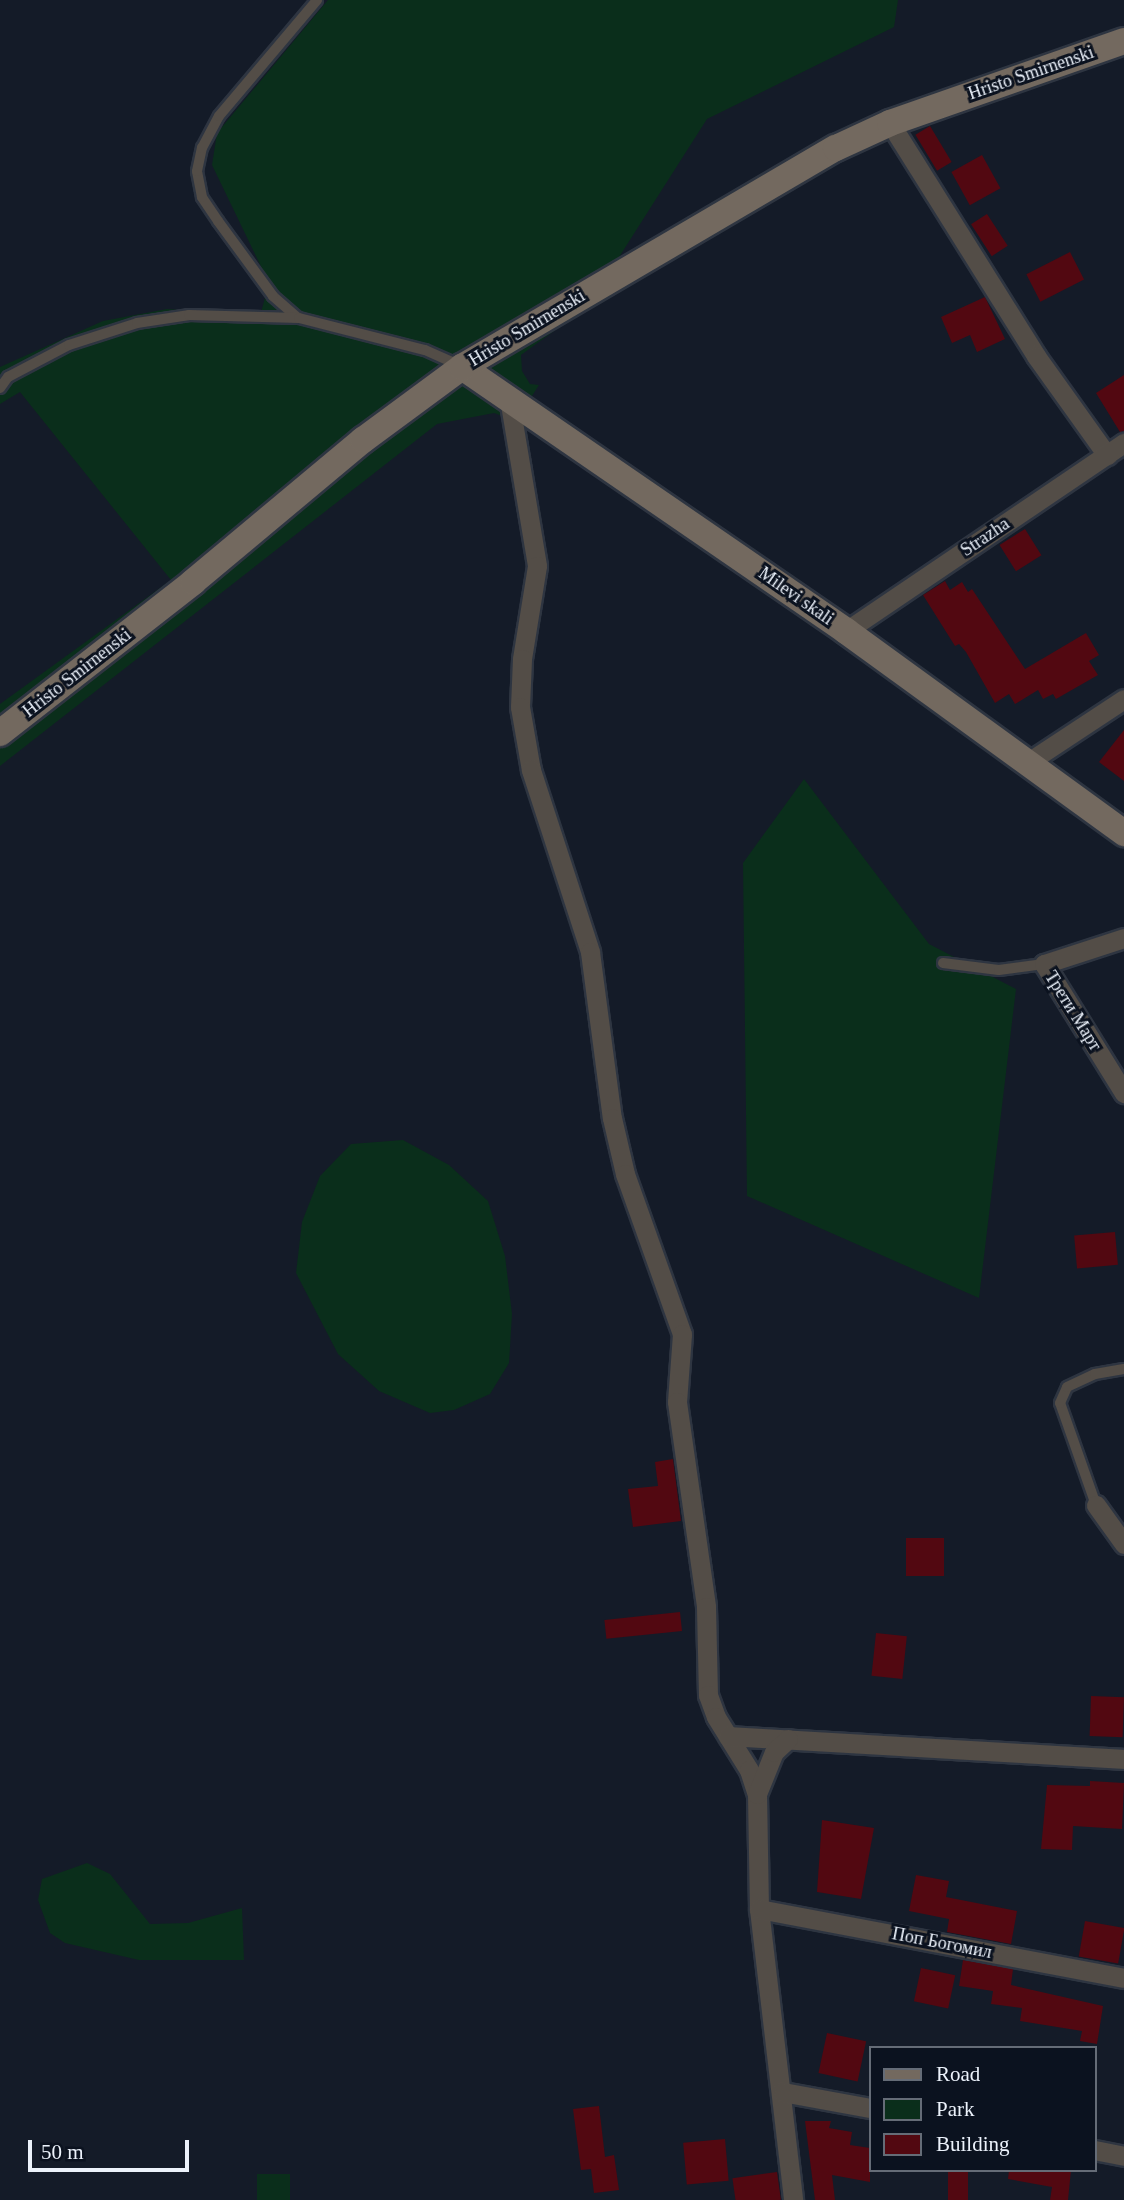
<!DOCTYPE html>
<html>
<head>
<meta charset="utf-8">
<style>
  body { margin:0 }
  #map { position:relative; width:1124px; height:2200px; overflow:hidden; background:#141b28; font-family:"Times New Roman",serif }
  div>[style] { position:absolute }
  .green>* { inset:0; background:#0a2e1b; transform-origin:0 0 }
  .building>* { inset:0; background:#520811; transform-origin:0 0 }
  .roads { filter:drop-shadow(2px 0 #2e3541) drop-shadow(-2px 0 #2e3541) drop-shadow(0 2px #2e3541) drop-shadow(0 -2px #2e3541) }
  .lane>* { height:10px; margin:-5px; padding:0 5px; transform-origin:5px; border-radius:5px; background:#534d47 }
  .street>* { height:19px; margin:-9.5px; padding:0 9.5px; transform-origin:9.5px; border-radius:9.5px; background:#534d47 }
  .secondary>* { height:26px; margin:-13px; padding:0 13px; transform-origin:13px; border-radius:13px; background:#73695f }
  span { translate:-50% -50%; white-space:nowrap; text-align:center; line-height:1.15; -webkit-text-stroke:6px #0b121f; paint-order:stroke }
  .street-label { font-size:18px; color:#ecf2fb }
  .legend { position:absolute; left:869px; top:2046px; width:228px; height:126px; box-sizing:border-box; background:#0b121f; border:2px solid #656c77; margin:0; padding:9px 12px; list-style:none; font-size:21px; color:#ecf2fb }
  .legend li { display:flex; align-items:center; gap:14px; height:35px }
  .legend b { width:35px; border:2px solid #656c77 }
  .scale { position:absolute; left:28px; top:2140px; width:161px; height:32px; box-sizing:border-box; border:4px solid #ecf2fb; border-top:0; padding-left:9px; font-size:21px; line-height:24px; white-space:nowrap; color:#ecf2fb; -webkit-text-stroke:5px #0b121f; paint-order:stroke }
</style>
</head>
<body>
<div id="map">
  <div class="green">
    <div style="clip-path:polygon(328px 0,898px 0,894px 27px,707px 119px,607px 276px,576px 315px,521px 355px,522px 371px,530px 384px,539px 385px,516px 421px,494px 413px,437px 424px,0 766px,0 704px,171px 580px,20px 392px,0 404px,0 367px,103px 321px,167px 309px,260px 316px,269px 283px,212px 165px,217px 133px)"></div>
    <div style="clip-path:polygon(804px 779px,929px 944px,1016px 989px,979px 1298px,747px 1196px,743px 863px)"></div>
    <div style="clip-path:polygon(403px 1140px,449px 1165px,488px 1201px,505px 1256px,512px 1314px,509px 1363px,490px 1394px,454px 1410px,430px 1413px,379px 1391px,338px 1354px,296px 1273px,302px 1222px,320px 1176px,351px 1144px)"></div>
    <div style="clip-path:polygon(87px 1863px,110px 1874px,150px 1924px,188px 1923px,242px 1908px,244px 1960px,139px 1960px,65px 1943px,50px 1933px,38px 1900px,42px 1879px)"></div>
    <div style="left:290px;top:2174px;width:26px;height:33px;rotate:90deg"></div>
  </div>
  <div class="building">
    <div style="left:930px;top:126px;width:42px;height:17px;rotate:59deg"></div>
    <div style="left:982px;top:155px;width:38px;height:35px;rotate:61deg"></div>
    <div style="left:987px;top:214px;width:38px;height:19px;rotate:57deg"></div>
    <div style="left:1070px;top:252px;width:31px;height:49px;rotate:63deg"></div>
    <div style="clip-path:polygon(985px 297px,1005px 339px,977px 352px,970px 335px,952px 343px,941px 317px)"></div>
    <div style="clip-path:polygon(1124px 375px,1124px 431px,1120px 432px,1096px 393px)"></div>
    <div style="left:1025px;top:529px;width:31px;height:30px;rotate:58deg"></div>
    <div style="clip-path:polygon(945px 581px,950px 590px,962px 582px,968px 592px,972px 589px,1025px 669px,1086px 633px,1099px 655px,1089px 661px,1098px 675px,1056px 699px,1053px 694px,1043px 699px,1038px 690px,1015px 704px,1009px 694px,995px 703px,966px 652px,959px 644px,955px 646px,923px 595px)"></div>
    <div style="clip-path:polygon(1124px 730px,1124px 781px,1099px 762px)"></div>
    <div style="left:1115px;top:1232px;width:33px;height:41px;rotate:85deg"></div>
    <div style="clip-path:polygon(673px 1459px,681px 1521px,633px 1527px,628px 1489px,658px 1486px,655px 1462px)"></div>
    <div style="left:906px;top:1538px;width:38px;height:38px"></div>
    <div style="left:680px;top:1612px;width:19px;height:76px;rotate:84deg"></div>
    <div style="left:876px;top:1633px;width:31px;height:43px;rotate:6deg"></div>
    <div style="left:1091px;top:1696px;width:33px;height:40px;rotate:2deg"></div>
    <div style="clip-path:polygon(1090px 1781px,1124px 1783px,1122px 1829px,1073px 1826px,1072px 1850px,1041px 1849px,1047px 1785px,1090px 1786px)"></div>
    <div style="clip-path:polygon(822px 1820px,874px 1828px,861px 1899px,817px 1892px)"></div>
    <div style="clip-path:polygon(916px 1875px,949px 1881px,946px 1897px,1017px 1911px,1011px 1944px,947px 1932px,949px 1919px,909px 1911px)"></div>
    <div style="left:1085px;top:1921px;width:40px;height:36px;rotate:10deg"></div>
    <div style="clip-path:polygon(963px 1960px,1013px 1969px,1011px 1985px,1103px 2006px,1097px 2044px,1080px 2041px,1082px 2031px,1020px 2021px,1022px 2008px,991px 2004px,993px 1991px,959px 1986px)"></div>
    <div style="left:921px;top:1968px;width:35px;height:34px;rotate:12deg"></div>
    <div style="left:827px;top:2033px;width:40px;height:41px;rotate:12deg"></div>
    <div style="clip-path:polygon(599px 2106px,605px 2157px,614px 2155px,619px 2190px,594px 2193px,591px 2169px,581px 2170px,573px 2109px)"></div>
    <div style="clip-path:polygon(805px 2121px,831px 2121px,829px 2128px,852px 2132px,850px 2145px,870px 2148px,870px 2182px,832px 2175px,835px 2200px,815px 2200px)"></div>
    <div style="left:725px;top:2139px;width:42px;height:42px;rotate:85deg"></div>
    <div style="left:948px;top:2170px;width:20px;height:30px"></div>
    <div style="clip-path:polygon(1009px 2170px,1071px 2170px,1068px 2200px,1050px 2200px,1052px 2187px,1008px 2179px)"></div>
    <div style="left:777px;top:2172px;width:28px;height:45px;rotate:82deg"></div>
  </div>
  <div class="roads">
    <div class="lane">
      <div style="left:298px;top:318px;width:33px;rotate:-139deg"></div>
      <div style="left:273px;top:296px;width:93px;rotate:-126.3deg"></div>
      <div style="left:218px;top:221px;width:29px;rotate:-124deg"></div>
      <div style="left:202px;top:197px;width:26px;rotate:-101deg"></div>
      <div style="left:197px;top:171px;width:24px;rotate:-78deg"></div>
      <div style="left:202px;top:148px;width:36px;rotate:-62deg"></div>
      <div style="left:219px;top:116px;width:152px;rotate:-49.8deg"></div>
      <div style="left:0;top:388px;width:14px;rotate:-54deg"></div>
      <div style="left:8px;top:377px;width:69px;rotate:-27.7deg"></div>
      <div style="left:69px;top:345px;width:71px;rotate:-17.9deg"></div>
      <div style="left:137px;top:323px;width:53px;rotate:-8.7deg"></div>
      <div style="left:189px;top:315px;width:110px;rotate:1.6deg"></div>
      <div style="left:299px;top:318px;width:130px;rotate:14.3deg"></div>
      <div style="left:425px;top:350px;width:36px;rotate:24deg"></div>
      <div style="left:943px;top:963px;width:56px;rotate:7.1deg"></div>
      <div style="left:999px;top:970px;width:45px;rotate:-7.6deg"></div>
      <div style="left:1096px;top:1505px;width:108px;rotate:-109.4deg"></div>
      <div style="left:1060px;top:1403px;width:17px;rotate:-66deg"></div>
      <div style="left:1067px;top:1387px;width:31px;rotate:-25deg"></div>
      <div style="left:1095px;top:1374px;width:29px;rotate:-10deg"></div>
    </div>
    <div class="street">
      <div style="left:890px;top:123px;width:275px;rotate:57.9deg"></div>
      <div style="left:1036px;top:356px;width:122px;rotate:54.4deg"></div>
      <div style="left:509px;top:398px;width:170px;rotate:80.5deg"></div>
      <div style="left:537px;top:566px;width:94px;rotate:99.2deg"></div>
      <div style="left:522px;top:659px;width:48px;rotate:92.4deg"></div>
      <div style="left:520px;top:707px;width:64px;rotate:80.1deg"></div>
      <div style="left:531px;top:770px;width:191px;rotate:72deg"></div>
      <div style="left:590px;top:952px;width:167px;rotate:82.5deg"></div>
      <div style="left:612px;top:1118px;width:57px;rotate:76.9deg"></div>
      <div style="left:625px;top:1174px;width:170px;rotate:70.4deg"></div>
      <div style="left:682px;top:1334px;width:68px;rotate:94.2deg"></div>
      <div style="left:677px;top:1402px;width:207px;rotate:81.9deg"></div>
      <div style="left:706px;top:1607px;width:88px;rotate:88.7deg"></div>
      <div style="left:708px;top:1695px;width:23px;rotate:70deg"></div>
      <div style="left:716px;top:1717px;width:62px;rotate:58.1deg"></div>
      <div style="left:749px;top:1770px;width:25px;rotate:72deg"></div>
      <div style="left:757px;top:1794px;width:115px;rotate:89deg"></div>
      <div style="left:759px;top:1909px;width:293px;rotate:83.3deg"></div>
      <div style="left:846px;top:631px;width:336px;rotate:-34.1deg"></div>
      <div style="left:1027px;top:763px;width:116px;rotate:-33.4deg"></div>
      <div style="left:1124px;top:938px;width:84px;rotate:162deg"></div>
      <div style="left:1044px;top:964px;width:152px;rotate:58.2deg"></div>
      <div style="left:1096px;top:1505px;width:48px;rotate:54.3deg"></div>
      <div style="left:728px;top:1736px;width:397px;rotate:3.3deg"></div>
      <div style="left:757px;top:1794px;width:45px;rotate:-68deg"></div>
      <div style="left:774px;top:1752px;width:19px;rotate:-43deg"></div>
      <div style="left:759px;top:1909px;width:371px;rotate:10.7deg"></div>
      <div style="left:783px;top:2092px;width:88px;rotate:10.4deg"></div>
      <div style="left:1094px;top:2150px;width:31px;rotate:11deg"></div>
    </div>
    <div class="secondary">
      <div style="left:462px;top:367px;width:466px;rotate:34.5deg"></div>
      <div style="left:846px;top:631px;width:344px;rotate:36deg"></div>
      <div style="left:0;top:733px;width:245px;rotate:-38deg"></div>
      <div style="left:193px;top:582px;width:222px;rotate:-39.9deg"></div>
      <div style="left:363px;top:440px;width:123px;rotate:-36.4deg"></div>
      <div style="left:462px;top:367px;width:433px;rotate:-30.4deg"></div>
      <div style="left:836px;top:148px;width:60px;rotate:-24.8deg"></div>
      <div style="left:890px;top:123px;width:248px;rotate:-19.3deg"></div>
    </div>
  </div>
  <div class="street-label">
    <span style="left:1031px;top:73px;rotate:-19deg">Hristo Smirnenski</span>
    <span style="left:527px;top:328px;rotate:-31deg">Hristo Smirnenski</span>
    <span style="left:985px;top:537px;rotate:-34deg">Strazha</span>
    <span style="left:796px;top:596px;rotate:35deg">Milevi skali</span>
    <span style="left:77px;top:673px;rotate:-38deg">Hristo Smirnenski</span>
    <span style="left:1073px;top:1011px;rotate:58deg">Трети Март</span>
    <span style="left:942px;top:1943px;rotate:11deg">Поп Богомил</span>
  </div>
  <ul class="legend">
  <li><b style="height:9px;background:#73695f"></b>Road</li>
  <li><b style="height:19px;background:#0a2e1b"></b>Park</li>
  <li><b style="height:19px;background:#520811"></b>Building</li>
  </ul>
  <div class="scale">50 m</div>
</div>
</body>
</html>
